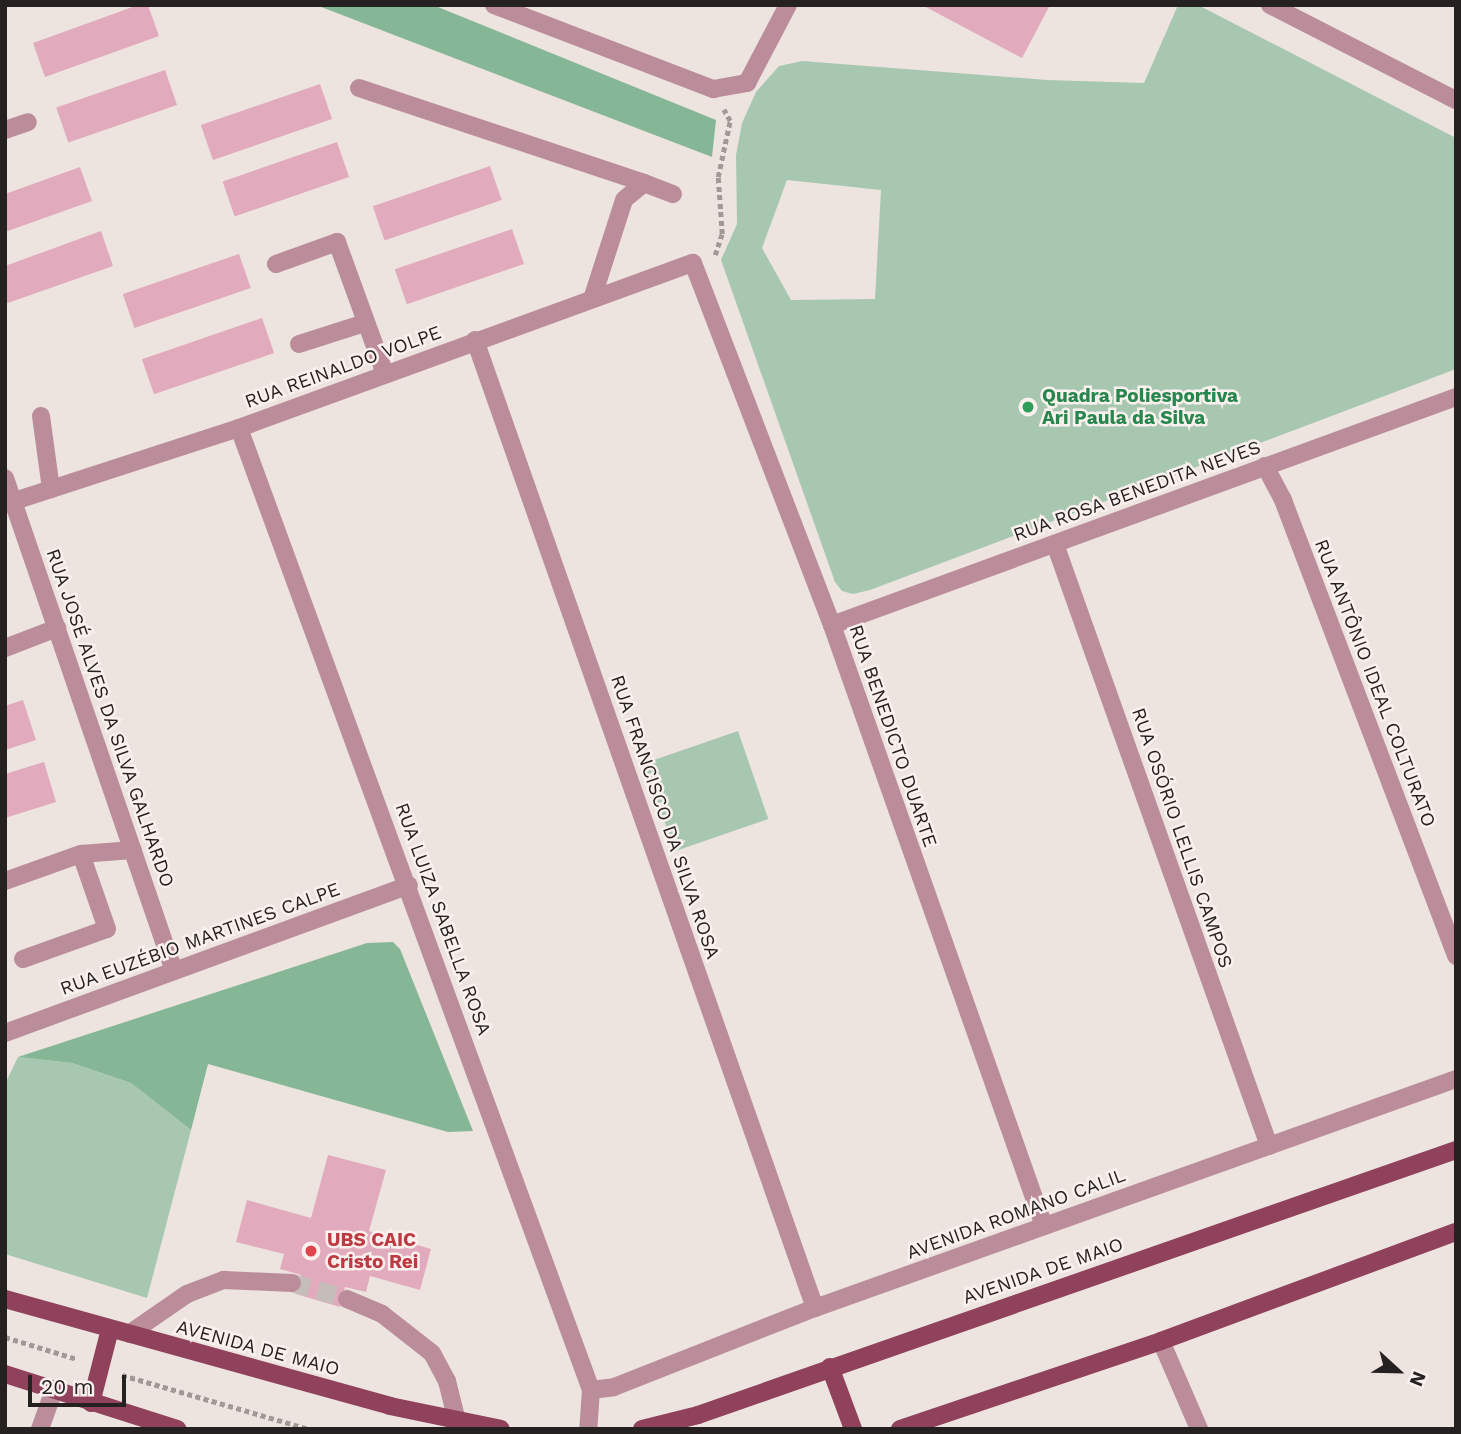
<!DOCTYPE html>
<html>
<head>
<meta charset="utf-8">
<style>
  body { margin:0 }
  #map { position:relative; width:1461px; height:1434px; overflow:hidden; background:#ede4e0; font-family:"Work Sans",sans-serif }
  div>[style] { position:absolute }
  .green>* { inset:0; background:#a7c7b1; transform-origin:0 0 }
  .forest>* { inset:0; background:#85b695 }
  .building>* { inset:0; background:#e2aabd; transform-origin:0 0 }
  .minor-tunnel>* { height:18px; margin-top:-9px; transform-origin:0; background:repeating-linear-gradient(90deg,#c5bdba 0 18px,transparent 0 27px) }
  .path>* { height:4.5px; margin-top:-2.25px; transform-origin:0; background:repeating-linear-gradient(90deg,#a09997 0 5px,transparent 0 8.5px) }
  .minor>* { height:18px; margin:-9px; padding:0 9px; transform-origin:9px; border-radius:9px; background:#bb8d9a }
  .major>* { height:18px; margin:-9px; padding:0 9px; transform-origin:9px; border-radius:9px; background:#90415c }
  .dots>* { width:19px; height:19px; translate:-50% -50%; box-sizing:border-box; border:4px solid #faf1ee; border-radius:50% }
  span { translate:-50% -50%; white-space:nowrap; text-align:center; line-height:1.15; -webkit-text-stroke:5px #faf1ee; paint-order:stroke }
  .street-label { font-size:19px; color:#242120 }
  .leisure-label { font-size:19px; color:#27864d; font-weight:700 }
  .left { translate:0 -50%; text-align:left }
  .health-label { font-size:19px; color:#be3a42; font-weight:700 }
  .frame { position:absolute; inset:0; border:7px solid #242120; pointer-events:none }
  .north { position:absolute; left:1363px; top:1336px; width:70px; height:70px; -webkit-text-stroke:5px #faf1ee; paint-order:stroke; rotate:112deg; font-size:19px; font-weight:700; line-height:28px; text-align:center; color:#242120 }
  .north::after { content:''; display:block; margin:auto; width:24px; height:32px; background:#242120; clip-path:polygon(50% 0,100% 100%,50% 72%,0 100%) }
  .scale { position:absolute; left:28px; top:1375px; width:98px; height:32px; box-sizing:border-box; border:4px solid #242120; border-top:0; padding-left:9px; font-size:21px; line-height:24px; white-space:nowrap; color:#242120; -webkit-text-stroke:5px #faf1ee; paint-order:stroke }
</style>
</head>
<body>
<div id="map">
  <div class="green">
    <div style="clip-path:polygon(evenodd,1178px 5px,1198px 5px,1456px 138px,1456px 369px,870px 590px,853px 594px,842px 591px,835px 582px,721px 260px,737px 224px,736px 155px,742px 123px,756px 92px,779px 66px,802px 61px,1047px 80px,1144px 83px,1178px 5px,787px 180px,881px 190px,875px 299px,791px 300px,762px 248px,787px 180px)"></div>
    <div style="left:738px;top:731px;width:93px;height:99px;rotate:71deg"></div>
    <div style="clip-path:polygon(18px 1057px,72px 1063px,131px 1083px,191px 1130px,147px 1298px,5px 1254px,5px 1084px)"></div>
  </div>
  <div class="forest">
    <div style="clip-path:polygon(316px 5px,433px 5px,716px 120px,712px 157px)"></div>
    <div style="clip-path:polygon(393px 942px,400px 949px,473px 1131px,448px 1132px,208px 1064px,191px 1130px,131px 1083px,72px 1063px,18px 1057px,367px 943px)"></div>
  </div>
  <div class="building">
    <div style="clip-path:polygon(138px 5px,148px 5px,159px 36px,45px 77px,33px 43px)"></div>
    <div style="clip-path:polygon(922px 5px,1050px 5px,1022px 58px)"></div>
    <div style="left:165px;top:70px;width:37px;height:115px;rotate:71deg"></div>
    <div style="left:320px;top:84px;width:37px;height:126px;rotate:71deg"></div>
    <div style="left:337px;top:142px;width:37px;height:121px;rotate:71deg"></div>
    <div style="left:490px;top:166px;width:36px;height:124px;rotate:71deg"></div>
    <div style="clip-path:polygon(80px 167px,92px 201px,5px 232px,5px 194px)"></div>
    <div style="left:512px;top:229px;width:37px;height:124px;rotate:71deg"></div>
    <div style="clip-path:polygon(101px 231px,113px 266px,5px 304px,5px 266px)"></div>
    <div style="left:239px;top:254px;width:36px;height:123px;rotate:71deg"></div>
    <div style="left:262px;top:318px;width:37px;height:127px;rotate:71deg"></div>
    <div style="clip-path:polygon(23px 700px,36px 740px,5px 750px,5px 706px)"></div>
    <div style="clip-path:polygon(44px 762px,56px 802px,5px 818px,5px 774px)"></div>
    <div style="clip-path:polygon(328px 1155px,386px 1170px,369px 1231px,431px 1249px,420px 1290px,370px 1276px,366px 1292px,345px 1287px,340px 1307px,296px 1294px,301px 1275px,280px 1269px,284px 1254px,236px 1242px,247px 1200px,311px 1218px)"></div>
  </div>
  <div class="minor-tunnel">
    <div style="left:292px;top:1283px;width:57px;rotate:16.2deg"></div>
  </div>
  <div class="path">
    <div style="left:715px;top:255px;width:22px;rotate:-72deg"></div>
    <div style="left:722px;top:234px;width:57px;rotate:-94deg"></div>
    <div style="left:718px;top:177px;width:57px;rotate:-77.9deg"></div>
    <div style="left:730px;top:121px;width:13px;rotate:-119deg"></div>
    <div style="left:5px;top:1337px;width:75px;rotate:17deg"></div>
    <div style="left:122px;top:1375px;width:195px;rotate:16.1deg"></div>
  </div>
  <div class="minor">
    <div style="left:494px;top:5px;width:235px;rotate:21deg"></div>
    <div style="left:713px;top:89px;width:35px;rotate:-10deg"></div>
    <div style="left:747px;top:83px;width:88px;rotate:-62.3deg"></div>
    <div style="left:1270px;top:5px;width:209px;rotate:27.1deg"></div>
    <div style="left:359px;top:88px;width:300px;rotate:18.4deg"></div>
    <div style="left:644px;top:183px;width:26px;rotate:140deg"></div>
    <div style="left:624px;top:200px;width:104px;rotate:107.9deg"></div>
    <div style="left:5px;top:130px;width:24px;rotate:-19deg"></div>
    <div style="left:644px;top:183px;width:31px;rotate:21deg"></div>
    <div style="left:276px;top:264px;width:65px;rotate:-19.8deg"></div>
    <div style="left:337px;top:242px;width:140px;rotate:70deg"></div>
    <div style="left:475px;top:340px;width:1026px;rotate:70.65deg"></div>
    <div style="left:299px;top:344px;width:69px;rotate:-17.7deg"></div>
    <div style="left:41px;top:416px;width:74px;rotate:82.2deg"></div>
    <div style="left:239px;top:428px;width:1024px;rotate:69.9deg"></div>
    <div style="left:591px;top:1390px;width:39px;rotate:94deg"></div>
    <div style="left:1265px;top:466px;width:38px;rotate:62deg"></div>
    <div style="left:1283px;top:500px;width:488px;rotate:69.2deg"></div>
    <div style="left:5px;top:478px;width:521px;rotate:71.08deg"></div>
    <div style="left:5px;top:504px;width:246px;rotate:-18deg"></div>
    <div style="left:239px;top:428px;width:483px;rotate:-20deg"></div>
    <div style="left:693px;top:263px;width:388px;rotate:69deg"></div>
    <div style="left:832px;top:625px;width:637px;rotate:70.57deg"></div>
    <div style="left:1055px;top:544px;width:639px;rotate:70.43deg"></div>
    <div style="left:832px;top:625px;width:664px;rotate:-20.07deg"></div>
    <div style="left:5px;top:648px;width:56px;rotate:-21deg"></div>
    <div style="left:5px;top:881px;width:81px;rotate:-19.6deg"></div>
    <div style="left:81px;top:854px;width:52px;rotate:-4.4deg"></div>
    <div style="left:23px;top:959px;width:89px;rotate:-19.7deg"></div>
    <div style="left:107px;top:929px;width:79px;rotate:-109.1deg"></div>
    <div style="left:5px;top:1033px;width:430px;rotate:-20.1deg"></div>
    <div style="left:347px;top:1299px;width:38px;rotate:23deg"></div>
    <div style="left:382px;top:1314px;width:63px;rotate:38deg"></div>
    <div style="left:432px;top:1353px;width:32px;rotate:62deg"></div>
    <div style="left:447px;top:1381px;width:41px;rotate:76deg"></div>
    <div style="left:129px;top:1334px;width:70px;rotate:-34.6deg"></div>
    <div style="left:187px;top:1294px;width:40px;rotate:-21deg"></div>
    <div style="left:224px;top:1280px;width:68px;rotate:2.5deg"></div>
    <div style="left:1161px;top:1341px;width:96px;rotate:66.6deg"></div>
    <div style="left:591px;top:1390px;width:23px;rotate:-7deg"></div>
    <div style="left:614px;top:1387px;width:216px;rotate:-21.5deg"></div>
    <div style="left:815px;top:1308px;width:681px;rotate:-19.66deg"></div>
    <div style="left:40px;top:1429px;width:41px;rotate:-70.3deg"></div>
  </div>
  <div class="major">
    <div style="left:5px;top:1299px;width:400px;rotate:15.5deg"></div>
    <div style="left:390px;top:1406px;width:113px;rotate:11.7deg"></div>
    <div style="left:830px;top:1367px;width:66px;rotate:69.6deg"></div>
    <div style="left:5px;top:1374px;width:181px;rotate:17.7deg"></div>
    <div style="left:91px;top:1403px;width:76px;rotate:-75.6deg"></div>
    <div style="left:642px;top:1429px;width:58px;rotate:-14deg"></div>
    <div style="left:698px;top:1415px;width:803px;rotate:-19.27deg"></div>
    <div style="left:900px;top:1429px;width:275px;rotate:-18.6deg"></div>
    <div style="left:1161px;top:1341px;width:314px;rotate:-20.3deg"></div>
  </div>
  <div class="dots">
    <div style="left:1028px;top:407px;background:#2e9e5b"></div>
    <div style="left:311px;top:1251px;background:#e0444e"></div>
  </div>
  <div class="street-label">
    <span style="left:343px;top:367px;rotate:-20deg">RUA REINALDO VOLPE</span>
    <span style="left:1137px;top:491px;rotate:-20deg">RUA ROSA BENEDITA NEVES</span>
    <span style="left:1375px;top:683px;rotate:69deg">RUA ANTÔNIO IDEAL COLTURATO</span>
    <span style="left:110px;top:718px;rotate:71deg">RUA JOSÉ ALVES DA SILVA GALHARDO</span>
    <span style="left:893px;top:736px;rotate:71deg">RUA BENEDICTO DUARTE</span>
    <span style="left:665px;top:817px;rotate:71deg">RUA FRANCISCO DA SILVA ROSA</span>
    <span style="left:1182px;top:838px;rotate:71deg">RUA OSÓRIO LELLIS CAMPOS</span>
    <span style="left:443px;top:919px;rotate:70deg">RUA LUIZA SABELLA ROSA</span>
    <span style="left:200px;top:939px;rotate:-20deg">RUA EUZÉBIO MARTINES CALPE</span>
    <span style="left:1016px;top:1214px;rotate:-20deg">AVENIDA ROMANO CALIL</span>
    <span style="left:1043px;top:1271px;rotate:-19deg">AVENIDA DE MAIO</span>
    <span style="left:258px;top:1348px;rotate:15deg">AVENIDA DE MAIO</span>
  </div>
  <div class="leisure-label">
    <span class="left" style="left:1042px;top:407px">Quadra Poliesportiva<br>Ari Paula da Silva</span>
  </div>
  <div class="health-label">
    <span class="left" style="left:327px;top:1251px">UBS CAIC<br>Cristo Rei</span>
  </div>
  <div class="frame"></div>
  <div class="north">N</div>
  <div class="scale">20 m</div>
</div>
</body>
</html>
